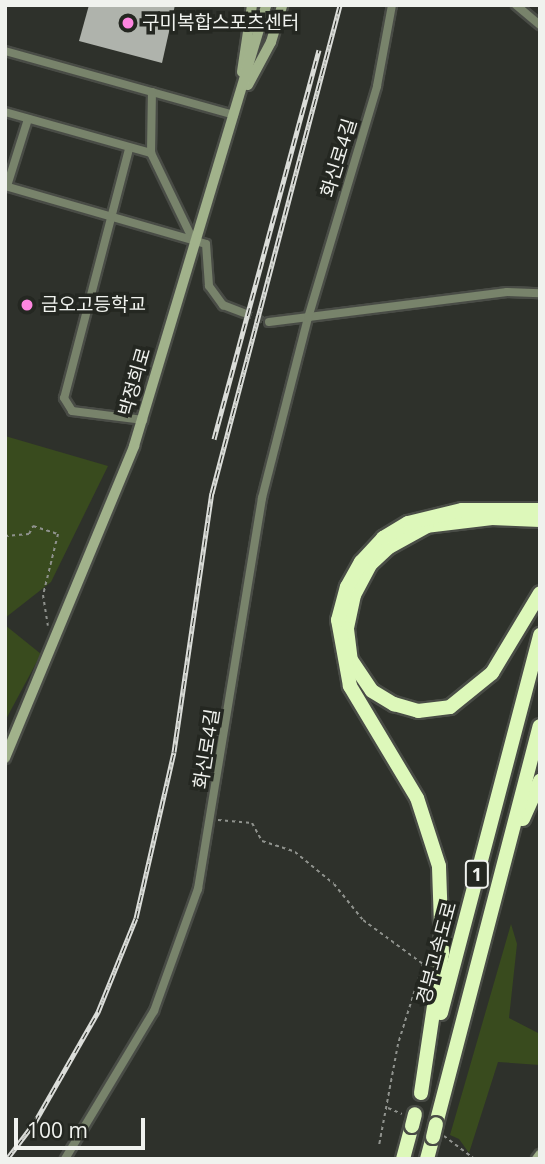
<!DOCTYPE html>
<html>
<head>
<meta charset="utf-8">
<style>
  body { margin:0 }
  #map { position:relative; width:545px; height:1164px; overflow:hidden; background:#2e312b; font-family:"Open Sans","Noto Sans KR",sans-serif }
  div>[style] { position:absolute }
  .green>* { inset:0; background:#394b1e }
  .building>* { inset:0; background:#afb3ac }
  .street-tunnel>* { height:8px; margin-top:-4px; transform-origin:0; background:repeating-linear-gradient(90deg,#4b4e48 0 8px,transparent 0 12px) }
  .path>* { height:2px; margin-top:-1px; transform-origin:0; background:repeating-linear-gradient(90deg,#8f928d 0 3.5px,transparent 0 7px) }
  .roads { filter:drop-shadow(2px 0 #494c46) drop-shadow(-2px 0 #494c46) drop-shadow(0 2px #494c46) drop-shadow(0 -2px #494c46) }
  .street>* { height:8px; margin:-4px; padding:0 4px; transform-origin:4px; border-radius:4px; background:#78836b }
  .secondary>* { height:10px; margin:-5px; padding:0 5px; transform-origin:5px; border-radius:5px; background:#a1b28b }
  .highway>* { height:14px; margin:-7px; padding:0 7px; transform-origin:7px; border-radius:7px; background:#ddf8ba }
  .rail>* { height:5px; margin-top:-2.5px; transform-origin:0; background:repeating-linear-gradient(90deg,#242721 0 8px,#dbddd9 0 16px); box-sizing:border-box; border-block:2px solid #dbddd9 }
  .bridges { filter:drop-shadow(2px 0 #494c46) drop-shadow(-2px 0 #494c46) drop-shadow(0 2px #494c46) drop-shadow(0 -2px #494c46) }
  .highway-bridge>* { height:14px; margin:-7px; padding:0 7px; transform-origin:7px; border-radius:7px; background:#ddf8ba }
  .dots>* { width:19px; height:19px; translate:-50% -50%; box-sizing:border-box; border:4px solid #242721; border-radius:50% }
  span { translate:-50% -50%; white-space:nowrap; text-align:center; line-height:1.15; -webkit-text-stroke:7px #242721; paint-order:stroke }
  .shield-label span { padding:2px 5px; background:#242721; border:2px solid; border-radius:5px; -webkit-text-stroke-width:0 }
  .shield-label { font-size:18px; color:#f0f2ee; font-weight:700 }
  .poi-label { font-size:19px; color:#f0f2ee }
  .left { translate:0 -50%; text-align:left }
  .street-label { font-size:19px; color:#f0f2ee }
  .frame { position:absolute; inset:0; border:7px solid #f0f2ee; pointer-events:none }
  .scale { position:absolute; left:14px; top:1118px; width:131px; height:32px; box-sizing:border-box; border:4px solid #f0f2ee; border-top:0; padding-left:9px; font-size:21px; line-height:24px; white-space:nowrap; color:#f0f2ee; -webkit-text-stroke:5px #242721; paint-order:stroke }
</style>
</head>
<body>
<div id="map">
  <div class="green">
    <div style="clip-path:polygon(5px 436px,108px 466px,51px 582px,5px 618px)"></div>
    <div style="clip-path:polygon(5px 625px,41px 654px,5px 721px)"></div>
    <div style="clip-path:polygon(511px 924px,517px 944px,509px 1018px,540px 1034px,540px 1065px,498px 1062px,469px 1153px,459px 1139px,450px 1135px)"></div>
  </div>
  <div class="building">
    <div style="clip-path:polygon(89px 5px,175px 5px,162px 63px,79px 41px)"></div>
  </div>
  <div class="street-tunnel">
    <div style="left:244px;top:313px;width:27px;rotate:20deg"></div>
  </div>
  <div class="path">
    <div style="left:5px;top:536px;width:24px;rotate:-5deg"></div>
    <div style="left:29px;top:534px;width:9px;rotate:-63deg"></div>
    <div style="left:33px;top:526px;width:26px;rotate:18deg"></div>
    <div style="left:58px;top:534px;width:63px;rotate:103.8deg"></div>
    <div style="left:43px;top:595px;width:31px;rotate:81deg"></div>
    <div style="left:218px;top:820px;width:34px;rotate:5deg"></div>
    <div style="left:252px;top:823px;width:21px;rotate:61deg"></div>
    <div style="left:262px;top:841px;width:35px;rotate:18deg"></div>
    <div style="left:295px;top:852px;width:50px;rotate:39.4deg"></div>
    <div style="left:334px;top:884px;width:46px;rotate:51.1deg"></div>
    <div style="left:363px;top:920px;width:74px;rotate:36.3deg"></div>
    <div style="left:423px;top:964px;width:84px;rotate:107.4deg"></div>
    <div style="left:398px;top:1044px;width:104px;rotate:100.6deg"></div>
    <div style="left:388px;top:1108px;width:15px;rotate:23deg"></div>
    <div style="left:444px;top:1136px;width:38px;rotate:37deg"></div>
  </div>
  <div class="roads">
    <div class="street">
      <div style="left:516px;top:5px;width:31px;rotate:40deg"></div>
      <div style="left:5px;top:51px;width:238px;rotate:15.6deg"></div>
      <div style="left:5px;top:112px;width:152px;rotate:15.7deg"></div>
      <div style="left:151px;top:153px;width:97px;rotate:64.2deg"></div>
      <div style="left:129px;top:149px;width:257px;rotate:104.6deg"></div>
      <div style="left:64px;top:398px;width:15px;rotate:58deg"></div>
      <div style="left:72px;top:411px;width:72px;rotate:7.2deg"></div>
      <div style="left:151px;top:153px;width:61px;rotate:-89.1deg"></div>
      <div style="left:5px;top:186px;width:209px;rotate:16.1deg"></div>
      <div style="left:206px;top:244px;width:42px;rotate:85.9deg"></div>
      <div style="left:209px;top:286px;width:24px;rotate:54deg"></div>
      <div style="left:223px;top:305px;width:22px;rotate:21deg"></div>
      <div style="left:7px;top:186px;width:70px;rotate:-72.6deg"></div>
      <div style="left:269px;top:322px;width:240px;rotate:-7.2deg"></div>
      <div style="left:507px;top:292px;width:33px;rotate:2deg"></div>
      <div style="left:65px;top:1159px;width:173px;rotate:-59deg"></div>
      <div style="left:154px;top:1011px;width:130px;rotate:-70.2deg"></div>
      <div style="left:198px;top:889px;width:396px;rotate:-80.7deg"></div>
      <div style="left:262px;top:498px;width:186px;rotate:-75.7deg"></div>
      <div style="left:308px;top:318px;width:242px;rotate:-73.4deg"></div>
      <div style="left:377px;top:86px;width:82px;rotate:-79.5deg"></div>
    </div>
    <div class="secondary">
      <div style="left:242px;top:72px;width:68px;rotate:-81.5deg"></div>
      <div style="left:248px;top:85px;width:49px;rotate:-61.9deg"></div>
      <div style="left:271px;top:42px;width:39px;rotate:-73deg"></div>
      <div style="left:5px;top:758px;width:338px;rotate:-67.5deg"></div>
      <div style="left:134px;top:446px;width:460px;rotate:-73.3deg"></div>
      <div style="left:537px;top:1159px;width:5px;rotate:-53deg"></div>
    </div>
    <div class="highway">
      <div style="left:540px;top:520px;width:48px;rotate:-177.6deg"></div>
      <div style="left:492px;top:518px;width:65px;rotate:173deg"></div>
      <div style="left:427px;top:526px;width:43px;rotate:151.1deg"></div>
      <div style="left:389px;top:547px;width:26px;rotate:137deg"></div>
      <div style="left:370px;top:565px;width:34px;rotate:118deg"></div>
      <div style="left:354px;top:595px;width:35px;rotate:102deg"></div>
      <div style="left:347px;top:629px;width:31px;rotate:83deg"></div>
      <div style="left:351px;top:660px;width:37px;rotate:56deg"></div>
      <div style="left:372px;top:691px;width:26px;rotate:31deg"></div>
      <div style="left:394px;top:704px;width:25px;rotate:16deg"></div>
      <div style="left:418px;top:711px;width:32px;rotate:-7deg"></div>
      <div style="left:450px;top:707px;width:54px;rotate:-39deg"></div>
      <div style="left:492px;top:673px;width:93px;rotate:-59deg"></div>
      <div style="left:523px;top:819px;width:42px;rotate:-65.9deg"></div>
      <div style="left:441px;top:1013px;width:391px;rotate:-75.3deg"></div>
      <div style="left:421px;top:1093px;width:142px;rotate:-81.5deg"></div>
      <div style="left:442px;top:953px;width:87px;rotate:-92deg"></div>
      <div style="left:439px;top:866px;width:71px;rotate:-107.9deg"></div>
      <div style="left:417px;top:798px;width:131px;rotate:-120.9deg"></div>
      <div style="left:350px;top:686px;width:67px;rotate:-100.3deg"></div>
      <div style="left:338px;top:620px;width:34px;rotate:-75deg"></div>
      <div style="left:347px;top:587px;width:29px;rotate:-61deg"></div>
      <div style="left:361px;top:562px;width:33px;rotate:-47deg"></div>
      <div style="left:383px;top:538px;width:29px;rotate:-31deg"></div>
      <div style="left:408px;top:523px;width:56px;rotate:-13.5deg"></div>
      <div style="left:462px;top:510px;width:78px"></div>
      <div style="left:436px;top:1124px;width:411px;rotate:-75.4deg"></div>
      <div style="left:403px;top:1159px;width:34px;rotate:-75deg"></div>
      <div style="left:427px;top:1159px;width:23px;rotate:-75deg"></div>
    </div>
  </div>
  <div class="rail">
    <div style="left:214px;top:439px;width:403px;rotate:-74.9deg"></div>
    <div style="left:7px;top:1159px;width:46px;rotate:-52.9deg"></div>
    <div style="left:35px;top:1122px;width:127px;rotate:-60.2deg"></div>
    <div style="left:98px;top:1012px;width:101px;rotate:-68deg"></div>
    <div style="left:136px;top:918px;width:170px;rotate:-77.1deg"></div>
    <div style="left:174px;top:752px;width:262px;rotate:-81.7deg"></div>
    <div style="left:212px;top:493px;width:505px;rotate:-75.3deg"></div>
  </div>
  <div class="bridges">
    <div class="highway-bridge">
      <div style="left:412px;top:1126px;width:12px;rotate:-76deg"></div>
      <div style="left:433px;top:1137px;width:13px;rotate:-77deg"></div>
    </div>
  </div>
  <div class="dots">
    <div style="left:128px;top:23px;background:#fe86e0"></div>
    <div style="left:27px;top:305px;background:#fe86e0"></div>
  </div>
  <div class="shield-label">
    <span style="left:477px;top:874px">1</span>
  </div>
  <div class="poi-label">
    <span class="left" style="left:142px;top:23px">구미복합스포츠센터</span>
    <span class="left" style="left:41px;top:305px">금오고등학교</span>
  </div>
  <div class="street-label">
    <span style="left:339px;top:158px;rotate:-73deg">화신로4길</span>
    <span style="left:135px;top:382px;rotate:-74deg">박정희로</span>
    <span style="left:207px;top:749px;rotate:-81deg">화신로4길</span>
    <span style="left:437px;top:953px;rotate:-75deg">경부고속도로</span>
  </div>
  <div class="frame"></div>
  <div class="scale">100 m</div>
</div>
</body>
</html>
